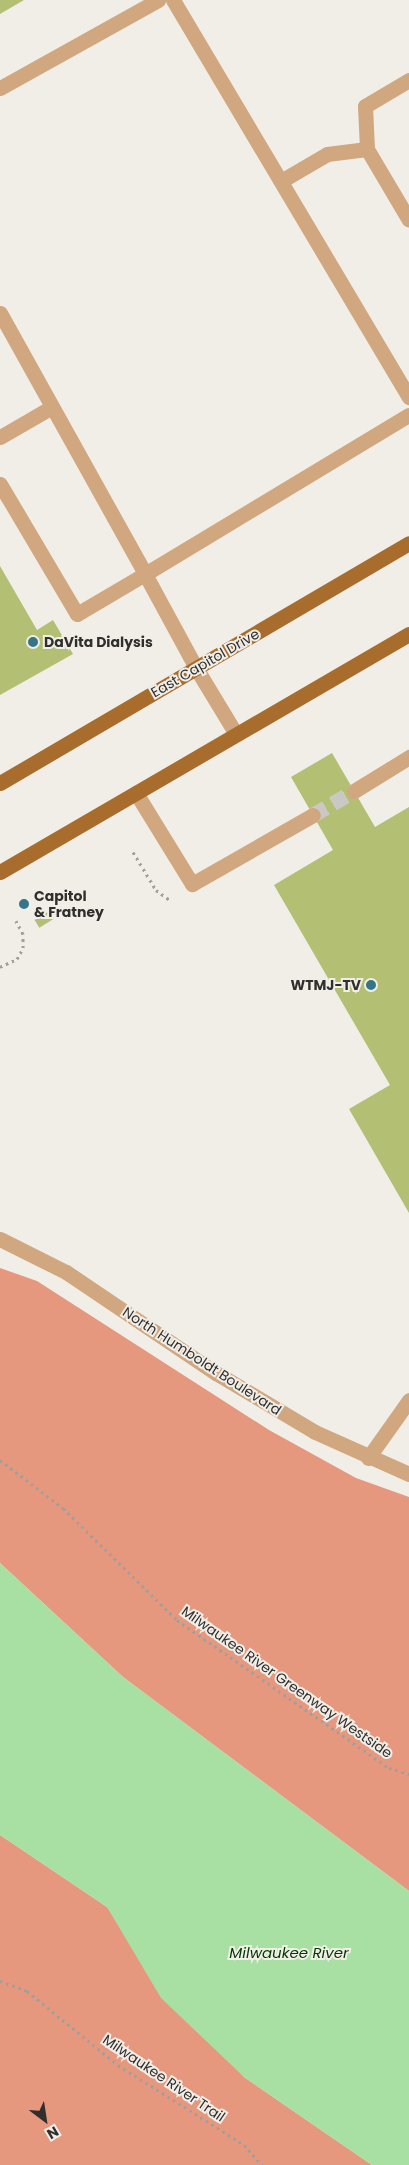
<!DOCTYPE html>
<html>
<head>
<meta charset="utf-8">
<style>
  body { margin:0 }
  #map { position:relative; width:409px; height:2165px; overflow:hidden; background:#f1eee8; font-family:Poppins,sans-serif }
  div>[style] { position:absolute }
  .forest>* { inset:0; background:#e6987f }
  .water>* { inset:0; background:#a8dfa3 }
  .building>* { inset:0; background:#b3bf73; transform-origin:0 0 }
  .minor-tunnel>* { height:15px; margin-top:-7.5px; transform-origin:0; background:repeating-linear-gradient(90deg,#cac8c3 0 15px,transparent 0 23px) }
  .path>* { height:3px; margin-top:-1.5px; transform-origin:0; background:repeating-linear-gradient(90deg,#a19f9b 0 2.5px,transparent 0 6.5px) }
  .minor>* { height:15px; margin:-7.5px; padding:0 7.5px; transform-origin:7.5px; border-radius:7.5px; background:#d1a780 }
  .major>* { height:15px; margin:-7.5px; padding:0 7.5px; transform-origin:7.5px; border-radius:7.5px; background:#a86d2c }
  .dots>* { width:14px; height:14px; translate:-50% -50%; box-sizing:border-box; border:2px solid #f1eee8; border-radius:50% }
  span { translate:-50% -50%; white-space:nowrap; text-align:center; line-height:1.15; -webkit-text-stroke:4px #f1eee8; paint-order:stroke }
  .poi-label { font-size:14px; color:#302f2d; font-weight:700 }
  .left { translate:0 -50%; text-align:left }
  .right { translate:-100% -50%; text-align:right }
  .street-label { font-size:14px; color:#302f2d }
  .water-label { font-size:15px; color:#003800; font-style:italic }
  .north { position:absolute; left:20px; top:2095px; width:50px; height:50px; -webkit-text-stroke:4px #f1eee8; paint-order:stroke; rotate:149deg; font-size:14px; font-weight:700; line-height:20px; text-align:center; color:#302f2d }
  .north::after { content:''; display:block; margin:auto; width:18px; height:22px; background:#302f2d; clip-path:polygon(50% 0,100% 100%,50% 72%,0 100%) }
</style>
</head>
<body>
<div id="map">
  <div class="forest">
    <div style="clip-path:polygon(0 1268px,37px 1281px,269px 1430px,356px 1478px,409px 1497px,409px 1891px,123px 1677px,0 1563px)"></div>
    <div style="clip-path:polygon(0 1835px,107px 1907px,244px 2077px,372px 2165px,0 2165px)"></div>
  </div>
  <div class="water">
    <div style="clip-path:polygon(0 1563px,123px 1677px,409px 1891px,409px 2165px,372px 2165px,244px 2077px,161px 1998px,107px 1907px,0 1835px)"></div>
  </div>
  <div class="building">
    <div style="clip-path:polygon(0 0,24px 0,0 14px)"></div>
    <div style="clip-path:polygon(0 566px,37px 630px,53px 620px,73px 654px,0 695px)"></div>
    <div style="clip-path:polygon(332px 753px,375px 827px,409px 807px,409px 1213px,349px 1109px,390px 1085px,274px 885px,333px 850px,291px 777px)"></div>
    <div style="left:49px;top:911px;width:9px;height:17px;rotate:58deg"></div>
  </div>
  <div class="minor-tunnel">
    <div style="left:313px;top:815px;width:48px;rotate:-30.3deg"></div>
  </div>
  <div class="path">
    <div style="left:133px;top:852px;width:44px;rotate:58.8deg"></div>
    <div style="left:156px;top:890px;width:17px;rotate:36deg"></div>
    <div style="left:0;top:967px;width:19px;rotate:-25deg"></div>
    <div style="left:17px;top:959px;width:13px;rotate:-61deg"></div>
    <div style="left:23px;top:948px;width:14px;rotate:-90deg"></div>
    <div style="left:23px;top:934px;width:15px;rotate:-118deg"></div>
    <div style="left:0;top:1460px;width:79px;rotate:37.3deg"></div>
    <div style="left:63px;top:1508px;width:160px;rotate:44.5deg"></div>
    <div style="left:177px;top:1620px;width:259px;rotate:34.9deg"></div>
    <div style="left:389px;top:1768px;width:21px;rotate:17deg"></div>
    <div style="left:0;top:1981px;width:29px;rotate:20deg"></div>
    <div style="left:27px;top:1991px;width:117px;rotate:39.1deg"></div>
    <div style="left:118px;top:2065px;width:149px;rotate:32.4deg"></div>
    <div style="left:244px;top:2145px;width:27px;rotate:48deg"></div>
  </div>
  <div class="minor">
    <div style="left:173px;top:0;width:462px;rotate:59.3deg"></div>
    <div style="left:409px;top:80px;width:51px;rotate:149.4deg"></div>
    <div style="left:365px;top:106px;width:43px;rotate:87.3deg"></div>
    <div style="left:367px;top:149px;width:82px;rotate:59.4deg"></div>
    <div style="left:0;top:88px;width:181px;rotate:-29.1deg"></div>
    <div style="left:281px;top:181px;width:53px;rotate:-30.4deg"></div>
    <div style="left:327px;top:154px;width:40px;rotate:-7.1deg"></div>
    <div style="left:0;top:313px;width:299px;rotate:60.9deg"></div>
    <div style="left:145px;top:574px;width:308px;rotate:-31.1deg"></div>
    <div style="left:0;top:437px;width:60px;rotate:-30deg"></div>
    <div style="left:0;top:484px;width:151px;rotate:59.4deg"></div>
    <div style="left:77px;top:614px;width:79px;rotate:-30.5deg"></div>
    <div style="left:145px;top:574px;width:107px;rotate:61.5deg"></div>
    <div style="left:196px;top:668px;width:77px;rotate:58.8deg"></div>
    <div style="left:354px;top:791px;width:65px;rotate:-31.7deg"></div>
    <div style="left:136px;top:793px;width:107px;rotate:58.4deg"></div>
    <div style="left:192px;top:884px;width:139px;rotate:-29.7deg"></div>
    <div style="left:0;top:1239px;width:74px;rotate:26.6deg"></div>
    <div style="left:66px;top:1272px;width:181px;rotate:34deg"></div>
    <div style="left:216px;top:1373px;width:115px;rotate:30.8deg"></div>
    <div style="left:315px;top:1432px;width:103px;rotate:24.1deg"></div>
    <div style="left:368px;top:1458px;width:71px;rotate:-54.7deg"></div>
  </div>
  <div class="major">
    <div style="left:0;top:783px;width:474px;rotate:-30.4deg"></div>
    <div style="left:0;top:872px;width:473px;rotate:-30.2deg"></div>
  </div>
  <div class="dots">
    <div style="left:33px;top:642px;background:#347588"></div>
    <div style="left:24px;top:904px;background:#347588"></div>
    <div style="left:371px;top:985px;background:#347588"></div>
  </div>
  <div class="poi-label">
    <span class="left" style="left:44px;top:642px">DaVita Dialysis</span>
    <span class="left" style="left:34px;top:904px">Capitol<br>&amp; Fratney</span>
    <span class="right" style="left:361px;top:985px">WTMJ-TV</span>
  </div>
  <div class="street-label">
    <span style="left:205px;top:663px;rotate:-30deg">East Capitol Drive</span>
    <span style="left:202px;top:1361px;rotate:33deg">North Humboldt Boulevard</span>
    <span style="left:287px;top:1682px;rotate:35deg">Milwaukee River Greenway Westside</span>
    <span style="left:164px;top:2078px;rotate:34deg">Milwaukee River Trail</span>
  </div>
  <div class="water-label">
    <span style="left:289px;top:1953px">Milwaukee River</span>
  </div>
  <div class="north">N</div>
</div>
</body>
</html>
